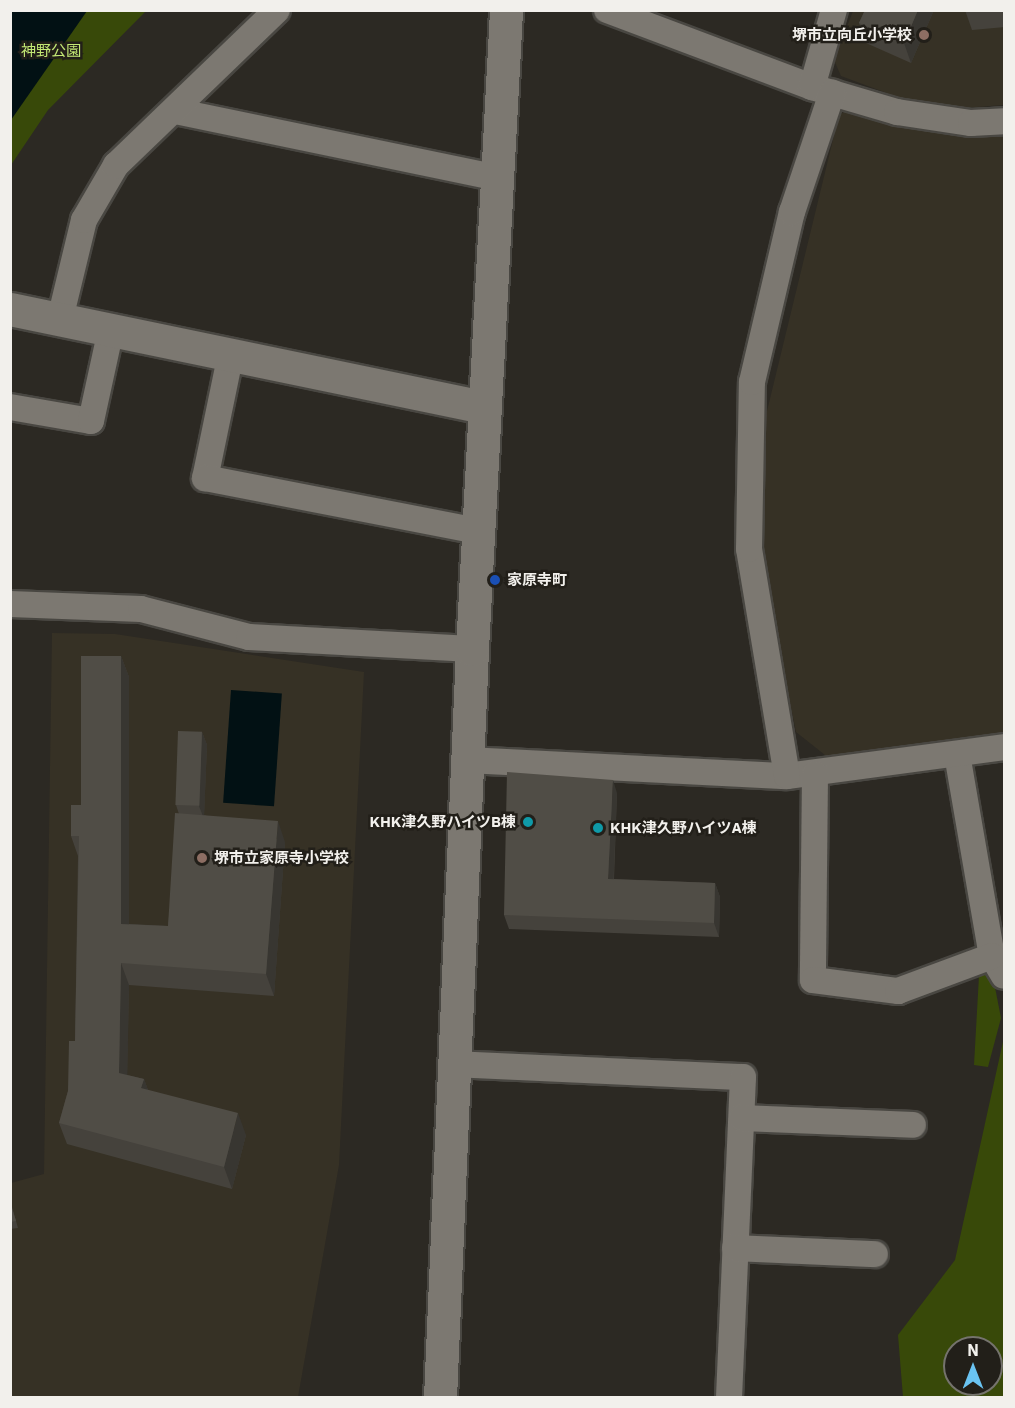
<!DOCTYPE html>
<html>
<head>
<meta charset="utf-8">
<style>
  body { margin:0 }
  #map { position:relative; width:1015px; height:1408px; overflow:hidden; background:#2c2923; font-family:"IBM Plex Sans","Noto Sans JP",sans-serif }
  div>[style] { position:absolute }
  .built>* { inset:0; background:#363125 }
  .green>* { inset:0; background:#384909 }
  .water>* { inset:0; background:#021114; transform-origin:0 0 }
  .roads { filter:drop-shadow(2px 0 #494742) drop-shadow(-2px 0 #494742) drop-shadow(0 2px #494742) drop-shadow(0 -2px #494742) }
  .street>* { height:26px; margin:-13px; padding:0 13px; transform-origin:13px; border-radius:13px; background:#7c7871 }
  .secondary>* { height:33px; margin:-16.5px; padding:0 16.5px; transform-origin:16.5px; border-radius:16.5px; background:#7c7871 }
  .wall>* { inset:0; background:#45423c }
  .shaded-wall>* { inset:0; background:#383631 }
  .building>* { inset:0; background:#504d46; transform-origin:0 0 }
  .dots>* { width:16px; height:16px; translate:-50% -50%; box-sizing:border-box; border:3px solid #221f19; border-radius:50% }
  span { translate:-50% -50%; white-space:nowrap; text-align:center; line-height:1.15; -webkit-text-stroke:5px #221f19; paint-order:stroke }
  .poi-label { font-size:15px; color:#f2f0ec; font-weight:700 }
  .right { translate:-100% -50%; text-align:right }
  .left { translate:0 -50%; text-align:left }
  .park-label { font-size:15px; color:#c3e875 }
  .frame { position:absolute; inset:0; border:12px solid #f2f0ec; pointer-events:none }
  .north { position:absolute; left:943px; top:1336px; width:60px; height:60px; box-sizing:border-box; background:#221f19; border:2px solid #75736d; border-radius:50%; rotate:0deg; font-size:16px; font-weight:700; line-height:24px; text-align:center; color:#f2f0ec }
  .north::after { content:''; display:block; margin:auto; width:21px; height:27px; background:#6ac3f1; clip-path:polygon(50% 0,100% 100%,50% 72%,0 100%) }
</style>
</head>
<body>
<div id="map">
  <div class="built">
    <div style="clip-path:polygon(853px 11px,1004px 11px,1004px 105px,964px 108px,931px 104px,900px 98px,841px 76px,834px 60px)"></div>
    <div style="clip-path:polygon(849px 109px,891px 124px,937px 133px,1004px 134px,1004px 732px,830px 759px,796px 732px,762px 564px,759px 525px,761px 438px,767px 411px,839px 115px)"></div>
    <div style="clip-path:polygon(52px 633px,115px 634px,364px 672px,339px 1165px,298px 1397px,11px 1398px,11px 1183px,44px 1174px)"></div>
  </div>
  <div class="green">
    <div style="clip-path:polygon(11px 11px,146px 11px,48px 110px,11px 165px)"></div>
    <div style="clip-path:polygon(992px 972px,1001px 1018px,988px 1067px,974px 1065px,979px 976px)"></div>
    <div style="clip-path:polygon(evenodd,1004px 1037px,1004px 1397px,903px 1397px,898px 1335px,955px 1260px,1004px 1037px,955px 1348px,991px 1348px,991px 1384px,955px 1384px,955px 1348px)"></div>
  </div>
  <div class="water">
    <div style="clip-path:polygon(11px 10px,87px 11px,11px 120px,10px 11px)"></div>
    <div style="left:231px;top:690px;width:51px;height:113px;rotate:4deg"></div>
  </div>
  <div class="roads">
    <div class="street">
      <div style="left:607px;top:10px;width:219px;rotate:20.6deg"></div>
      <div style="left:812px;top:87px;width:89px;rotate:16.4deg"></div>
      <div style="left:897px;top:112px;width:75px;rotate:8.5deg"></div>
      <div style="left:971px;top:123px;width:33px;rotate:-3deg"></div>
      <div style="left:812px;top:87px;width:80px;rotate:-74.1deg"></div>
      <div style="left:175px;top:111px;width:327px;rotate:11.7deg"></div>
      <div style="left:60px;top:319px;width:102px;rotate:-76.4deg"></div>
      <div style="left:84px;top:220px;width:64px;rotate:-59.8deg"></div>
      <div style="left:116px;top:165px;width:223px;rotate:-43.9deg"></div>
      <div style="left:231px;top:353px;width:128px;rotate:101.7deg"></div>
      <div style="left:205px;top:478px;width:278px;rotate:11deg"></div>
      <div style="left:10px;top:407px;width:82px;rotate:9.8deg"></div>
      <div style="left:91px;top:421px;width:94px;rotate:-77.7deg"></div>
      <div style="left:10px;top:604px;width:131px;rotate:2.2deg"></div>
      <div style="left:141px;top:609px;width:112px;rotate:14.5deg"></div>
      <div style="left:249px;top:637px;width:223px;rotate:3.1deg"></div>
      <div style="left:957px;top:754px;width:205px;rotate:80.2deg"></div>
      <div style="left:992px;top:956px;width:23px;rotate:59deg"></div>
      <div style="left:467px;top:760px;width:320px;rotate:2.9deg"></div>
      <div style="left:787px;top:776px;width:219px;rotate:-7.6deg"></div>
      <div style="left:815px;top:774px;width:206px;rotate:90.6deg"></div>
      <div style="left:813px;top:980px;width:86px;rotate:7.4deg"></div>
      <div style="left:898px;top:991px;width:100px;rotate:-20.4deg"></div>
      <div style="left:787px;top:776px;width:230px;rotate:-99.5deg"></div>
      <div style="left:749px;top:549px;width:167px;rotate:-89deg"></div>
      <div style="left:752px;top:382px;width:175px;rotate:-76.8deg"></div>
      <div style="left:792px;top:212px;width:126px;rotate:-71.4deg"></div>
      <div style="left:454px;top:1064px;width:289px;rotate:2.6deg"></div>
      <div style="left:743px;top:1077px;width:321px;rotate:92.5deg"></div>
      <div style="left:742px;top:1118px;width:171px;rotate:2.3deg"></div>
      <div style="left:735px;top:1248px;width:140px;rotate:2.5deg"></div>
    </div>
    <div class="secondary">
      <div style="left:10px;top:309px;width:485px;rotate:11.7deg"></div>
      <div style="left:440px;top:1398px;width:750px;rotate:-87.55deg"></div>
      <div style="left:472px;top:649px;width:640px;rotate:-86.95deg"></div>
    </div>
  </div>
  <div class="wall">
    <div style="clip-path:polygon(865px 10px,934px 10px,911px 63px,866px 43px,859px 23px)"></div>
    <div style="clip-path:polygon(965px 10px,1005px 10px,1005px 27px,972px 30px)"></div>
    <div style="clip-path:polygon(121px 656px,129px 677px,129px 924px,168px 926px,179px 814px,176px 805px,202px 732px,207px 745px,204px 815px,285px 842px,274px 996px,129px 985px,127px 1075px,144px 1079px,148px 1090px,246px 1135px,232px 1189px,67px 1144px,59px 1123px,68px 1091px,75px 1041px,78px 856px,71px 836px,81px 805px)"></div>
    <div style="clip-path:polygon(617px 793px,614px 879px,715px 883px,720px 897px,719px 937px,509px 929px,504px 915px)"></div>
    <div style="clip-path:polygon(10px 1200px,18px 1228px,10px 1229px)"></div>
  </div>
  <div class="shaded-wall">
    <div style="clip-path:polygon(918px 10px,934px 10px,911px 63px,904px 43px)"></div>
    <div style="clip-path:polygon(121px 656px,129px 677px,129px 945px,121px 924px)"></div>
    <div style="clip-path:polygon(202px 732px,207px 745px,204px 819px,199px 806px)"></div>
    <div style="clip-path:polygon(613px 780px,617px 793px,613px 893px,608px 879px)"></div>
    <div style="clip-path:polygon(278px 821px,285px 842px,274px 996px,266px 974px)"></div>
    <div style="clip-path:polygon(715px 883px,720px 897px,719px 937px,714px 923px)"></div>
    <div style="clip-path:polygon(121px 963px,129px 985px,127px 1095px,119px 1073px)"></div>
    <div style="clip-path:polygon(144px 1079px,152px 1101px,141px 1088px)"></div>
    <div style="clip-path:polygon(238px 1113px,246px 1135px,232px 1189px,224px 1167px)"></div>
  </div>
  <div class="building">
    <div style="clip-path:polygon(865px 10px,918px 10px,904px 43px,859px 23px)"></div>
    <div style="clip-path:polygon(81px 656px,121px 656px,121px 924px,168px 926px,175px 813px,278px 821px,266px 974px,121px 963px,119px 1073px,144px 1079px,141px 1088px,238px 1113px,224px 1167px,59px 1123px,68px 1091px,69px 1041px,75px 1041px,79px 836px,71px 836px,71px 805px,81px 805px)"></div>
    <div style="left:178px;top:731px;width:24px;height:74px;rotate:2deg"></div>
    <div style="clip-path:polygon(507px 772px,613px 780px,608px 879px,715px 883px,714px 923px,504px 915px)"></div>
    <div style="clip-path:polygon(10px 1202px,16px 1221px,10px 1222px)"></div>
  </div>
  <div class="dots">
    <div style="left:924px;top:35px;background:#8d6e63"></div>
    <div style="left:495px;top:580px;background:#1a4fb4"></div>
    <div style="left:528px;top:822px;background:#0f9aa8"></div>
    <div style="left:598px;top:828px;background:#0f9aa8"></div>
    <div style="left:202px;top:858px;background:#8d6e63"></div>
  </div>
  <div class="poi-label">
    <span class="right" style="left:912px;top:35px">堺市立向丘小学校</span>
    <span class="left" style="left:507px;top:580px">家原寺町</span>
    <span class="right" style="left:516px;top:822px">KHK津久野ハイツB棟</span>
    <span class="left" style="left:610px;top:828px">KHK津久野ハイツA棟</span>
    <span class="left" style="left:214px;top:858px">堺市立家原寺小学校</span>
  </div>
  <div class="park-label">
    <span style="left:51px;top:51px">神野公園</span>
  </div>
  <div class="frame"></div>
  <div class="north">N</div>
</div>
</body>
</html>
